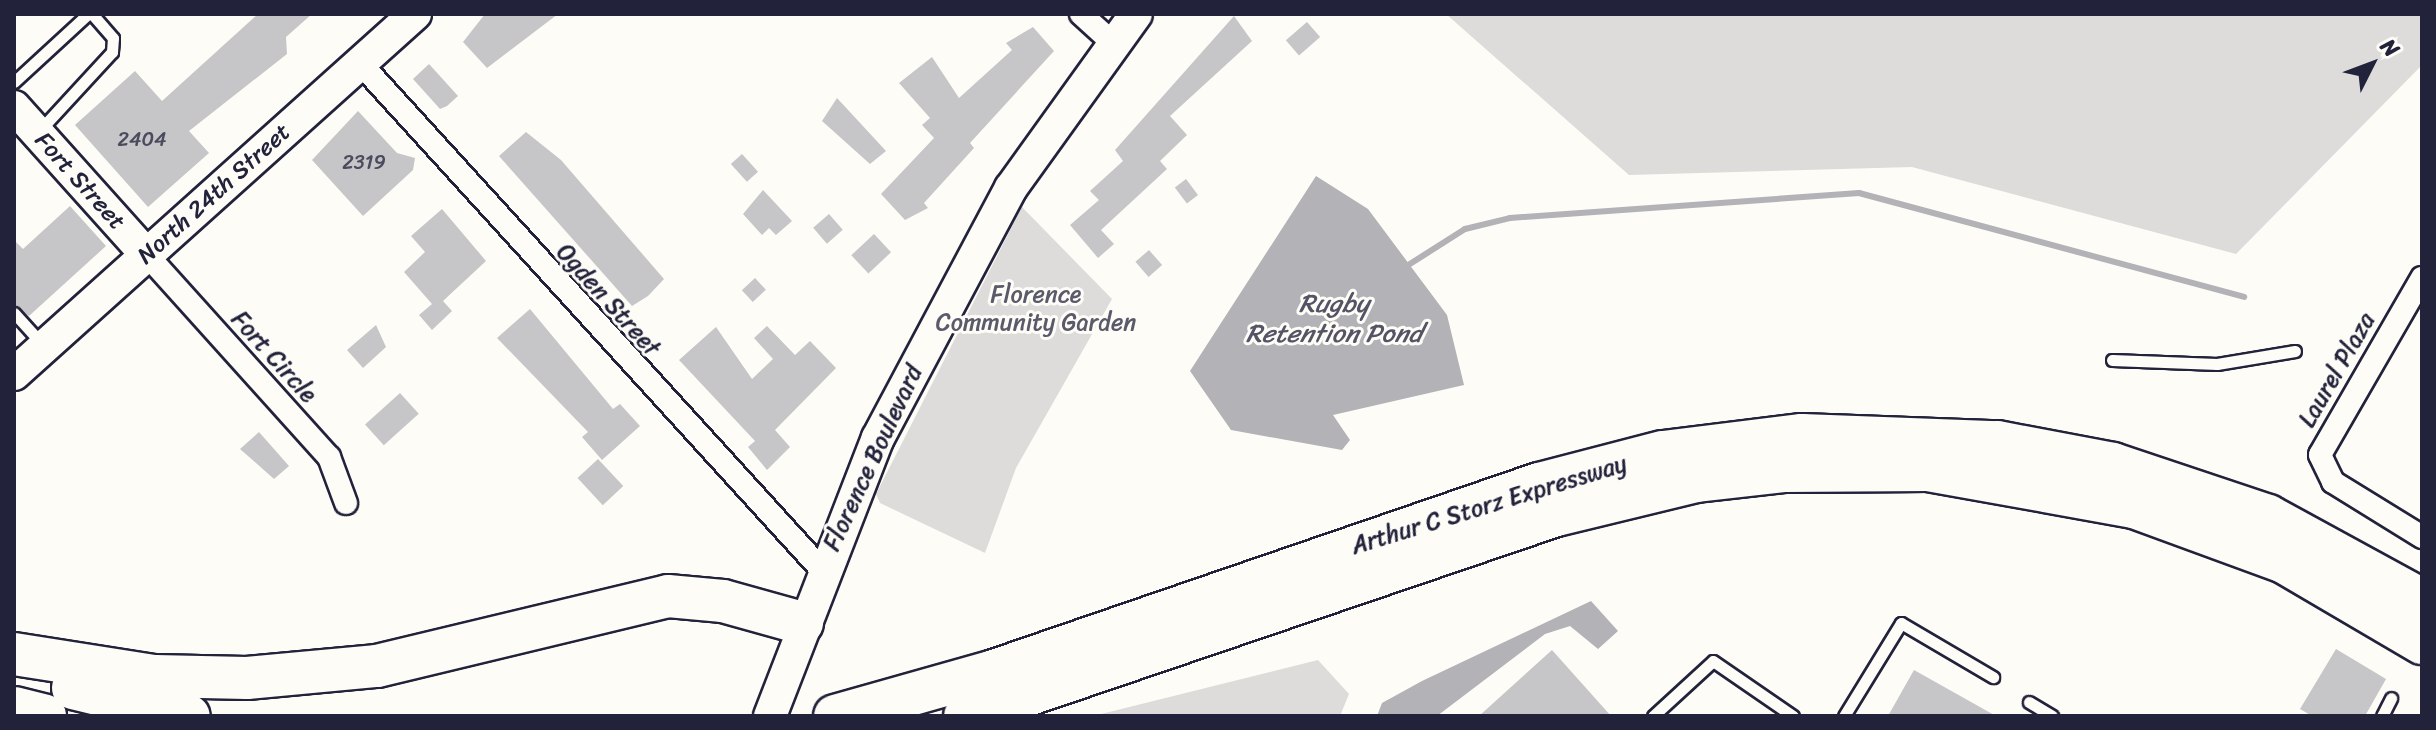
<!DOCTYPE html>
<html>
<head>
<meta charset="utf-8">
<style>
  body { margin:0 }
  #map { position:relative; width:2436px; height:730px; overflow:hidden; background:#fdfcf7; font-family:Sriracha,sans-serif }
  div>[style] { position:absolute }
  .green>* { inset:0; background:#dddcdb }
  .water>* { inset:0; background:#b2b2b7 }
  .stream>* { height:6px; margin:-3px; padding:0 3px; transform-origin:3px; border-radius:3px; background:#b2b2b7 }
  .building>* { inset:0; background:#c6c6c8; transform-origin:0 0 }
  .roads { filter:drop-shadow(2px 0 #22223b) drop-shadow(-2px 0 #22223b) drop-shadow(0 2px #22223b) drop-shadow(0 -2px #22223b) }
  .lane>* { height:11px; margin:-5.5px; padding:0 5.5px; transform-origin:5.5px; border-radius:5.5px; background:#fdfcf7 }
  .street>* { height:22px; margin:-11px; padding:0 11px; transform-origin:11px; border-radius:11px; background:#fdfcf7 }
  .secondary>* { height:32px; margin:-16px; padding:0 16px; transform-origin:16px; border-radius:16px; background:#fdfcf7 }
  .highway>* { height:42px; margin:-21px; padding:0 21px; transform-origin:21px; border-radius:21px; background:#fdfcf7 }
  span { translate:-50% -50%; white-space:nowrap; text-align:center; line-height:1.15; -webkit-text-stroke:6px #fdfcf7; paint-order:stroke }
  .number-label { font-size:20px; color:#4b4b5e }
  .number-label span { -webkit-text-stroke-width:0 }
  .street-label { font-size:24px; color:#22223b }
  .park-label { font-size:24px; color:#5a5a6b }
  .water-label { font-size:26px; color:#545466; font-style:italic }
  .frame { position:absolute; inset:0; border:16px solid #22223b; pointer-events:none }
  .north { position:absolute; left:2332px; top:24px; width:80px; height:80px; -webkit-text-stroke:6px #fdfcf7; paint-order:stroke; rotate:48deg; font-size:22px; font-weight:700; line-height:32px; text-align:center; color:#22223b }
  .north::after { content:''; display:block; margin:auto; width:28px; height:36px; background:#22223b; clip-path:polygon(50% 0,100% 100%,50% 72%,0 100%) }
</style>
</head>
<body>
<div id="map">
  <div class="green">
    <div style="clip-path:polygon(1446px 14px,2422px 14px,2422px 65px,2236px 254px,1912px 167px,1629px 175px)"></div>
    <div style="clip-path:polygon(1022px 207px,1112px 299px,1016px 468px,985px 553px,880px 503px,876px 494px)"></div>
    <div style="clip-path:polygon(1318px 660px,1349px 694px,1340px 716px,1093px 716px)"></div>
  </div>
  <div class="water">
    <div style="clip-path:polygon(1316px 176px,1368px 209px,1447px 315px,1464px 385px,1333px 415px,1350px 440px,1342px 450px,1231px 430px,1190px 371px)"></div>
    <div style="clip-path:polygon(1591px 601px,1618px 631px,1598px 649px,1570px 626px,1545px 634px,1437px 716px,1377px 716px,1382px 703px,1422px 681px)"></div>
  </div>
  <div class="stream">
    <div style="left:1402px;top:269px;width:75px;rotate:-32.4deg"></div>
    <div style="left:1465px;top:229px;width:46px;rotate:-13.7deg"></div>
    <div style="left:1510px;top:218px;width:350px;rotate:-4.1deg"></div>
    <div style="left:1859px;top:193px;width:399px;rotate:15.1deg"></div>
  </div>
  <div class="building">
    <div style="clip-path:polygon(258px 14px,312px 14px,286px 37px,287px 54px,189px 131px,209px 153px,148px 207px,75px 125px,135px 71px,162px 101px)"></div>
    <div style="clip-path:polygon(485px 14px,558px 14px,487px 68px,463px 42px)"></div>
    <div style="clip-path:polygon(1234px 16px,1252px 41px,1170px 116px,1187px 135px,1160px 161px,1167px 169px,1101px 230px,1114px 244px,1098px 258px,1070px 225px,1099px 200px,1090px 191px,1123px 161px,1115px 150px)"></div>
    <div style="left:1307px;top:22px;width:20px;height:28px;rotate:49deg"></div>
    <div style="clip-path:polygon(1033px 27px,1054px 51px,970px 143px,974px 148px,924px 203px,928px 208px,905px 220px,881px 194px,934px 138px,922px 125px,930px 118px,899px 83px,932px 57px,959px 98px,1012px 50px,1006px 43px)"></div>
    <div style="clip-path:polygon(429px 64px,458px 96px,447px 106px,440px 109px,413px 79px)"></div>
    <div style="clip-path:polygon(837px 98px,886px 151px,870px 164px,822px 121px)"></div>
    <div style="clip-path:polygon(358px 111px,397px 153px,415px 158px,413px 170px,363px 216px,312px 160px)"></div>
    <div style="clip-path:polygon(526px 132px,561px 160px,664px 279px,648px 296px,632px 306px,499px 156px)"></div>
    <div style="left:742px;top:154px;width:24px;height:15px;rotate:48deg"></div>
    <div style="left:1186px;top:179px;width:20px;height:14px;rotate:53deg"></div>
    <div style="clip-path:polygon(763px 190px,792px 221px,776px 235px,769px 228px,762px 235px,743px 214px)"></div>
    <div style="clip-path:polygon(70px 206px,106px 246px,29px 316px,14px 305px,14px 240px,23px 249px)"></div>
    <div style="clip-path:polygon(442px 209px,486px 261px,443px 301px,452px 311px,432px 330px,419px 315px,432px 304px,404px 272px,425px 252px,411px 236px)"></div>
    <div style="left:829px;top:214px;width:21px;height:21px;rotate:49deg"></div>
    <div style="left:874px;top:234px;width:25px;height:31px;rotate:47deg"></div>
    <div style="left:1149px;top:250px;width:20px;height:18px;rotate:49deg"></div>
    <div style="left:755px;top:278px;width:16px;height:18px;rotate:47deg"></div>
    <div style="clip-path:polygon(530px 309px,613px 409px,620px 404px,640px 426px,602px 460px,582px 437px,588px 432px,497px 338px)"></div>
    <div style="clip-path:polygon(376px 325px,386px 347px,363px 368px,347px 350px)"></div>
    <div style="clip-path:polygon(767px 326px,795px 355px,810px 341px,836px 368px,775px 430px,790px 447px,767px 470px,748px 447px,755px 441px,679px 360px,716px 327px,752px 379px,773px 359px,754px 338px)"></div>
    <div style="left:400px;top:393px;width:28px;height:47px;rotate:48deg"></div>
    <div style="clip-path:polygon(259px 432px,289px 466px,274px 479px,240px 449px)"></div>
    <div style="left:598px;top:459px;width:37px;height:28px;rotate:47deg"></div>
    <div style="clip-path:polygon(2336px 649px,2386px 679px,2365px 716px,2312px 716px,2300px 709px)"></div>
    <div style="clip-path:polygon(1552px 650px,1611px 716px,1479px 716px)"></div>
    <div style="clip-path:polygon(1914px 670px,1996px 716px,1888px 716px)"></div>
  </div>
  <div class="roads">
    <div class="lane">
      <div style="left:14px;top:82px;width:100px;rotate:-42.6deg"></div>
      <div style="left:40px;top:130px;width:106px;rotate:-47.3deg"></div>
      <div style="left:112px;top:52px;width:14px;rotate:-86deg"></div>
      <div style="left:113px;top:38px;width:32px;rotate:-131deg"></div>
      <div style="left:14px;top:313px;width:43px;rotate:47.8deg"></div>
      <div style="left:2112px;top:360px;width:105px;rotate:2.2deg"></div>
      <div style="left:2217px;top:364px;width:79px;rotate:-9.5deg"></div>
      <div style="left:2029px;top:702px;width:27px;rotate:31deg"></div>
      <div style="left:1653px;top:716px;width:81px;rotate:-42.5deg"></div>
      <div style="left:1713px;top:661px;width:97px;rotate:34.5deg"></div>
      <div style="left:1844px;top:716px;width:109px;rotate:-58.5deg"></div>
      <div style="left:1901px;top:623px;width:107px;rotate:30.4deg"></div>
      <div style="left:2382px;top:716px;width:20px;rotate:-63deg"></div>
    </div>
    <div class="street">
      <div style="left:1081px;top:14px;width:43px;rotate:42.2deg"></div>
      <div style="left:360px;top:63px;width:685px;rotate:47.66deg"></div>
      <div style="left:147px;top:255px;width:272px;rotate:48deg"></div>
      <div style="left:329px;top:457px;width:49px;rotate:69.7deg"></div>
      <div style="left:2422px;top:278px;width:204px;rotate:120deg"></div>
      <div style="left:2320px;top:455px;width:30px;rotate:64deg"></div>
      <div style="left:2333px;top:482px;width:105px;rotate:31.7deg"></div>
    </div>
    <div class="secondary">
      <div style="left:14px;top:107px;width:199px;rotate:48.1deg"></div>
      <div style="left:14px;top:374px;width:539px;rotate:-41.92deg"></div>
      <div style="left:770px;top:716px;width:298px;rotate:-68.8deg"></div>
      <div style="left:878px;top:438px;width:283px;rotate:-62deg"></div>
      <div style="left:1011px;top:188px;width:214px;rotate:-54.3deg"></div>
    </div>
    <div class="highway">
      <div style="left:14px;top:654px;width:143px;rotate:8.9deg"></div>
      <div style="left:155px;top:676px;width:92px;rotate:1.2deg"></div>
      <div style="left:247px;top:678px;width:131px;rotate:-5.3deg"></div>
      <div style="left:377px;top:666px;width:299px;rotate:-13.5deg"></div>
      <div style="left:668px;top:596px;width:55px;rotate:5.2deg"></div>
      <div style="left:723px;top:601px;width:82px;rotate:15.6deg"></div>
      <div style="left:73px;top:688px;width:119px;rotate:13.6deg"></div>
      <div style="left:14px;top:708px;width:32px;rotate:14deg"></div>
      <div style="left:835px;top:716px;width:165px;rotate:-15.8deg"></div>
      <div style="left:994px;top:671px;width:576px;rotate:-18.94deg"></div>
      <div style="left:1539px;top:484px;width:128px;rotate:-14.5deg"></div>
      <div style="left:1663px;top:452px;width:140px;rotate:-7deg"></div>
      <div style="left:1802px;top:435px;width:195px;rotate:2.1deg"></div>
      <div style="left:1997px;top:442px;width:118px;rotate:10.7deg"></div>
      <div style="left:2113px;top:464px;width:163px;rotate:18.5deg"></div>
      <div style="left:2268px;top:516px;width:175px;rotate:28.6deg"></div>
      <div style="left:965px;top:716px;width:624px;rotate:-18.78deg"></div>
      <div style="left:1556px;top:515px;width:145px;rotate:-13.6deg"></div>
      <div style="left:1697px;top:481px;width:89px;rotate:-6.5deg"></div>
      <div style="left:1785px;top:471px;width:143px;rotate:-0.4deg"></div>
      <div style="left:1928px;top:470px;width:209px;rotate:10.2deg"></div>
      <div style="left:2134px;top:507px;width:160px;rotate:20.1deg"></div>
      <div style="left:2284px;top:562px;width:160px;rotate:30.4deg"></div>
    </div>
  </div>
  <div class="number-label">
    <span style="left:142px;top:139px">2404</span>
    <span style="left:364px;top:162px">2319</span>
  </div>
  <div class="street-label">
    <span style="left:80px;top:181px;rotate:48deg">Fort Street</span>
    <span style="left:214px;top:194px;rotate:-42deg">North 24th Street</span>
    <span style="left:608px;top:300px;rotate:48deg">Ogden Street</span>
    <span style="left:274px;top:357px;rotate:48deg">Fort Circle</span>
    <span style="left:2337px;top:370px;rotate:-60deg">Laurel Plaza</span>
    <span style="left:873px;top:458px;rotate:-65deg">Florence Boulevard</span>
    <span style="left:1489px;top:505px;rotate:-17deg">Arthur C Storz Expressway</span>
  </div>
  <div class="park-label">
    <span style="left:1036px;top:309px">Florence<br>Community Garden</span>
  </div>
  <div class="water-label">
    <span style="left:1334px;top:319px">Rugby<br>Retention Pond</span>
  </div>
  <div class="frame"></div>
  <div class="north">N</div>
</div>
</body>
</html>
